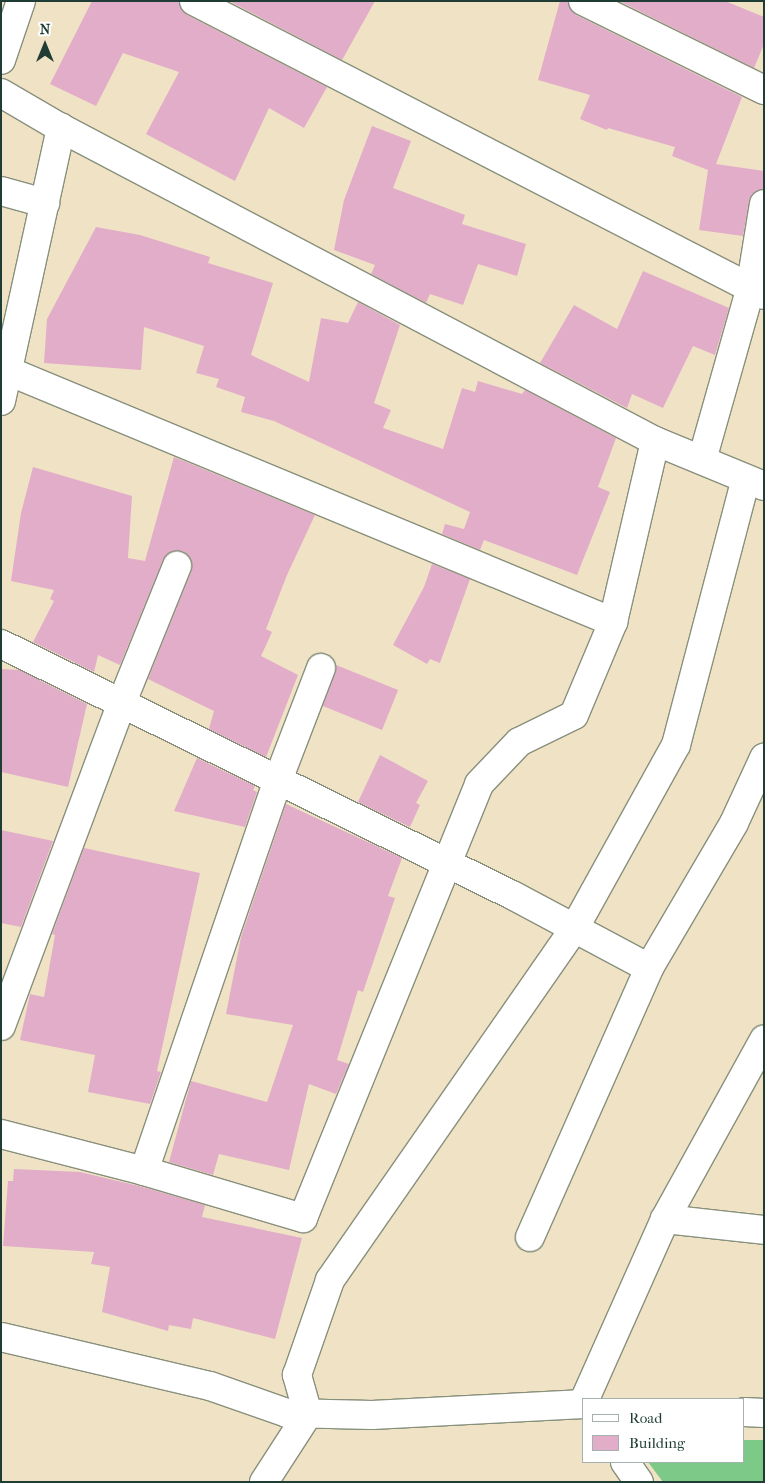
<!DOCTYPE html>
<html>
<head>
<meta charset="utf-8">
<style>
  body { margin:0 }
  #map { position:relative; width:765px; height:1483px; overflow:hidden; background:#f0e2c5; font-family:"IM FELL French Canon",serif }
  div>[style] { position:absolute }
  .green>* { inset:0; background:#7dc987 }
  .building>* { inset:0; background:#e2adc8; transform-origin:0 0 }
  .roads { filter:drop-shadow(1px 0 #88907c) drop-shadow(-1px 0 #88907c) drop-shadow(0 1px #88907c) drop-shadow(0 -1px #88907c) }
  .minor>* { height:28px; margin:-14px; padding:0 14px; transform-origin:14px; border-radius:14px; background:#fff }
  span { translate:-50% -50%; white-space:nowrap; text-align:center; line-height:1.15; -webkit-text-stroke:4.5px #fff; paint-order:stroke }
  .frame { position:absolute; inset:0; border:2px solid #1f3d34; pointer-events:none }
  .legend { position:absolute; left:582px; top:1398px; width:162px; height:65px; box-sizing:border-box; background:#fff; border:1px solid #a5b1ae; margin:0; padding:6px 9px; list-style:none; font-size:15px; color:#1f3d34 }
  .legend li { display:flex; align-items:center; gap:10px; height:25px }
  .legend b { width:25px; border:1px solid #a5b1ae }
  .north { position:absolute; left:20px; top:20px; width:50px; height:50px; -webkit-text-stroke:4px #fff; paint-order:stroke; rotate:0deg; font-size:14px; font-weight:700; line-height:20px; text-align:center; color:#1f3d34 }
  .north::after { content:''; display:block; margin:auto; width:18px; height:22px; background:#1f3d34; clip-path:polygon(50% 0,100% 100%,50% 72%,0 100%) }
</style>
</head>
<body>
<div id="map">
  <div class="green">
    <div style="clip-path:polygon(744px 1440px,764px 1440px,764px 1482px,663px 1482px,648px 1462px,744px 1462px)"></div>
  </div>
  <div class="building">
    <div style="clip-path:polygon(92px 1px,178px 1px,187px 15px,327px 87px,304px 128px,269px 108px,235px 181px,146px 134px,179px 72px,123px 53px,96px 106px,50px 84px)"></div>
    <div style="clip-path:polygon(229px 1px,375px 1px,342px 60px)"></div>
    <div style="clip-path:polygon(560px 1px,568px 1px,576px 15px,742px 97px,716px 164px,764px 171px,764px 189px,752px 194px,749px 201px,743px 236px,699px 230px,708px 170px,672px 156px,675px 147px,608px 128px,607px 130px,580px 119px,590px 95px,538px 80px)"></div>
    <div style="clip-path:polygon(619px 1px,725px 1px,764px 17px,764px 44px,754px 68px)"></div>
    <div style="clip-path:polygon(372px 126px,411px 141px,393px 188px,465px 215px,462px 224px,526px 244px,517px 276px,478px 264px,463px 305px,430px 294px,426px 303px,371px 274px,375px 265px,334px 250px,344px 200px)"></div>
    <div style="clip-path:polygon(96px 227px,140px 235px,210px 257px,208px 263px,273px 283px,251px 355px,309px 382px,321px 318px,348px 323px,358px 302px,400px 325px,374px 403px,391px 410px,383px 428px,443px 449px,462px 388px,475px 392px,478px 381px,522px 394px,525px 390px,616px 438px,598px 487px,610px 492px,577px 575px,484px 540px,480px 550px,442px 534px,445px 524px,464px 529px,470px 512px,274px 421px,241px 412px,245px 397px,216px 387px,219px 379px,196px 373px,204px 346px,144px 327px,141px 370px,44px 363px,47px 319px)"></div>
    <div style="clip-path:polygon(643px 271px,729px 308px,715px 355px,693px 346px,663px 408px,632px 394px,627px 408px,540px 363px,574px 305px,617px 329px)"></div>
    <div style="clip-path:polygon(174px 457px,315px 515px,287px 575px,266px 629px,272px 632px,261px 656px,298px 675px,266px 757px,209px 729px,214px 711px,148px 679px,191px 572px,192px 563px,183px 552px,174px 551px,163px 560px,120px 665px,98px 655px,94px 672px,33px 642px,54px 601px,50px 599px,54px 590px,11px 581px,21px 513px,33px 467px,132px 496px,128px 558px,145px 561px)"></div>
    <div style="clip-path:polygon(432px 564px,470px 579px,440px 663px,430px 659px,427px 664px,393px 645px,424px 587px)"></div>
    <div style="left:336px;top:665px;width:67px;height:43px;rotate:22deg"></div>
    <div style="clip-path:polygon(1px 669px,19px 670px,87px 704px,68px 787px,1px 772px)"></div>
    <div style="clip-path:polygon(380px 755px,428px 781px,416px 803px,420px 805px,410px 827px,358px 802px)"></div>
    <div style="clip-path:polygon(197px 758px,255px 786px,253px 790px,257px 792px,245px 827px,174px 811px)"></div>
    <div style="clip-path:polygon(286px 804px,402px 858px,388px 896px,395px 898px,363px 992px,358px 990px,337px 1060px,349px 1064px,336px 1094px,309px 1084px,289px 1170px,219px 1154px,213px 1175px,169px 1162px,191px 1081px,267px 1102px,293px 1025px,226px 1014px,241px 937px)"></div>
    <div style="clip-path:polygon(1px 830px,53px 841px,21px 927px,1px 923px)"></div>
    <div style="clip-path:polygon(84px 848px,200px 873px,157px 1071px,161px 1072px,150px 1104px,88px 1092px,95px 1055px,20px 1040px,30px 994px,44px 997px,55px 935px,52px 934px)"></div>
    <div style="clip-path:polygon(14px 1169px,80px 1172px,139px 1186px,205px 1205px,202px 1217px,302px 1238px,275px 1339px,193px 1318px,191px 1329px,169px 1325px,168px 1331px,102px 1312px,110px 1267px,91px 1264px,94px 1252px,3px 1246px,8px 1181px,13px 1181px)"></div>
  </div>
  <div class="roads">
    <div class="minor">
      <div style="left:194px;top:1px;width:641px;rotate:27.28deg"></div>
      <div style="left:583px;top:1px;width:202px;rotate:26.2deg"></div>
      <div style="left:1px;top:60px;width:62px;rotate:-71.3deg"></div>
      <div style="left:1px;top:93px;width:69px;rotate:30.3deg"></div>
      <div style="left:61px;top:128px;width:671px;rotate:27.79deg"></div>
      <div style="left:655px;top:441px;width:118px;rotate:22.4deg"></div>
      <div style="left:1px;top:191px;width:46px;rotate:15.3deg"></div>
      <div style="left:1px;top:368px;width:663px;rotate:22.54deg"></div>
      <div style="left:1px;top:401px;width:280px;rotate:-77.6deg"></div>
      <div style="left:702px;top:460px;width:177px;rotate:-74.2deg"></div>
      <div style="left:750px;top:290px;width:87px;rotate:-80.8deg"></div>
      <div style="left:1px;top:644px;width:572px;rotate:26.16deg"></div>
      <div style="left:514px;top:896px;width:153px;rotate:28.1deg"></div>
      <div style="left:1px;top:1026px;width:346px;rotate:-69.5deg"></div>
      <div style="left:122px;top:702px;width:147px;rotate:-68deg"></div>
      <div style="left:1px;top:1134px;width:148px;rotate:14.5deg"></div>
      <div style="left:144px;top:1171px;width:166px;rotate:16.5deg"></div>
      <div style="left:303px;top:1218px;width:468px;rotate:-67.9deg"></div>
      <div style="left:479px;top:784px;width:58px;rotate:-46.4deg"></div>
      <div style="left:519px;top:742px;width:61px;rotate:-26.1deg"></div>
      <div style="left:574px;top:715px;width:101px;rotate:-67.2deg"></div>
      <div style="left:613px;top:622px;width:186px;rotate:-76.9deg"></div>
      <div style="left:144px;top:1171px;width:413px;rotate:-71.1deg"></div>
      <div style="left:278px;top:780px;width:120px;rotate:-69deg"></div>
      <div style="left:665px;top:1219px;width:100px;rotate:6.3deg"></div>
      <div style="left:530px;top:1237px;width:294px;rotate:-66.1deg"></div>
      <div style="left:649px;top:968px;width:168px;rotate:-59.6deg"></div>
      <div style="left:734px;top:823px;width:72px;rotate:-65.2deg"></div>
      <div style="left:1px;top:1337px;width:215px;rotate:13.2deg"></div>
      <div style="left:210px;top:1386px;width:82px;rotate:19.3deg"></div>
      <div style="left:287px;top:1413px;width:85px;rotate:1.3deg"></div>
      <div style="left:372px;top:1415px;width:212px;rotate:-3deg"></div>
      <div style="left:585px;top:1399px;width:197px;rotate:-66deg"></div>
      <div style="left:665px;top:1219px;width:205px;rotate:-61.1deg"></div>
      <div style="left:744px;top:1412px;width:20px;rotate:3deg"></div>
      <div style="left:625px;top:1462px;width:24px;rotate:55deg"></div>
      <div style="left:264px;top:1482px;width:81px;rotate:-57.1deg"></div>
      <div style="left:308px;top:1414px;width:41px;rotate:-105.8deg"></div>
      <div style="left:297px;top:1375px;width:101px;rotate:-70.8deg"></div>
      <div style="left:330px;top:1280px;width:427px;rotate:-55.2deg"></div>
      <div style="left:574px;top:929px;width:210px;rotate:-61deg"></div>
      <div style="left:676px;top:745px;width:275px;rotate:-75.3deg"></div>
    </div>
  </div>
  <div class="frame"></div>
  <ul class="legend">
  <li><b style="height:6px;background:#fff"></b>Road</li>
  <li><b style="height:14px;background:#e2adc8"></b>Building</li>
  </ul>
  <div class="north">N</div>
</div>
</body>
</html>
